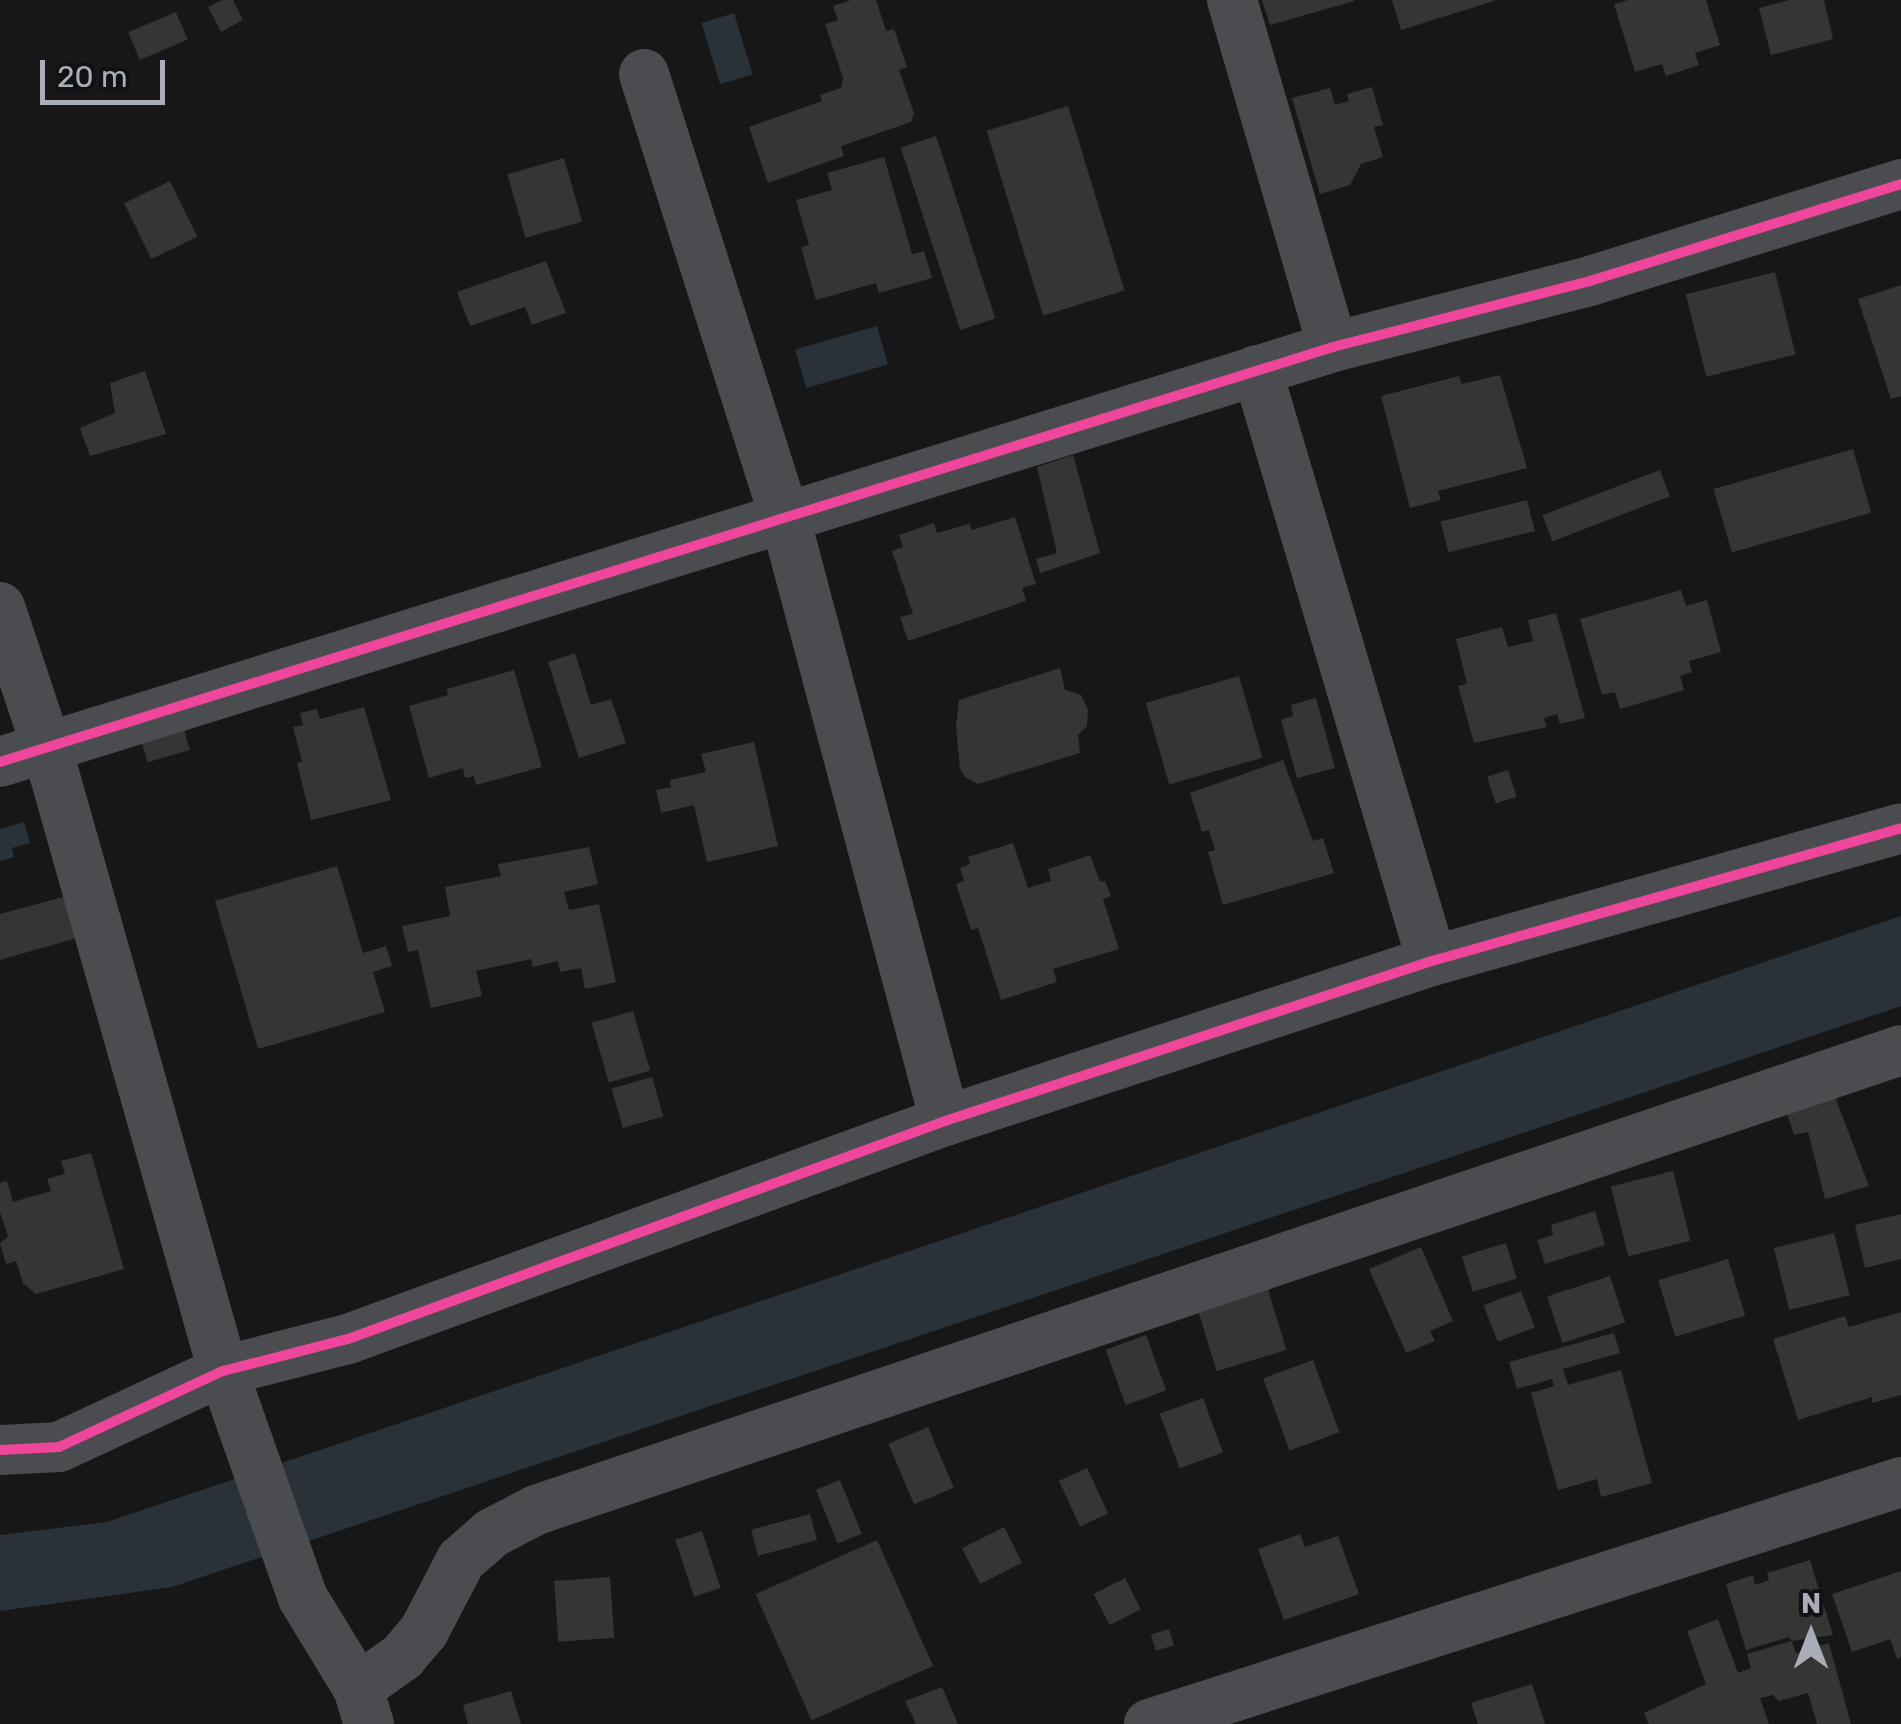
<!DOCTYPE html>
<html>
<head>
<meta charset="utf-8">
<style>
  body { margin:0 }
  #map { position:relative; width:1901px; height:1724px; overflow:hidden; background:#171717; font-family:Rubik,sans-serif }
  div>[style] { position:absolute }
  .water>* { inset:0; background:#2a3239; transform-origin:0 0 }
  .building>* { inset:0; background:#353536; transform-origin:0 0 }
  .minor>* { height:50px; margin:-25px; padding:0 25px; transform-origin:25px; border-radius:25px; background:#4b4c50 }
  .cycleway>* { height:10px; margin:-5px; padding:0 5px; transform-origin:5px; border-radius:5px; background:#ed469a }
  span { translate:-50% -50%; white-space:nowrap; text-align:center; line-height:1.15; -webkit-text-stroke:8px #111113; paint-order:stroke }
  .north { position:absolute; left:1761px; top:1584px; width:100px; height:100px; -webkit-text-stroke:8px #111113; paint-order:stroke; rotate:0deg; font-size:28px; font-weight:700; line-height:40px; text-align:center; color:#a8adb8 }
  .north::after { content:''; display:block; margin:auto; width:35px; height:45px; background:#a8adb8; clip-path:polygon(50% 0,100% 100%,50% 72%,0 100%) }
  .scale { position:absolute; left:40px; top:60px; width:125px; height:45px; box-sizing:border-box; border:5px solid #a8adb8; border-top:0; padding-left:12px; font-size:30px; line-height:35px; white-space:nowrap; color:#a8adb8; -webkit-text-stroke:8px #111113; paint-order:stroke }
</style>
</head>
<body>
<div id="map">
  <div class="water">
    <div style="left:734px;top:13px;width:64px;height:34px;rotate:73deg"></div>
    <div style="left:877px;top:326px;width:40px;height:85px;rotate:74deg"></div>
    <div style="clip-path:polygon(24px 822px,30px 843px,12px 848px,14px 857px,0 861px,0 829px)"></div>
    <div style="clip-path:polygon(1901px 916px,1901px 1006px,172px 1587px,0 1611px,0 1535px,107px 1522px)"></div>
  </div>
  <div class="building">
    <div style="clip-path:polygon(222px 0,233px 0,243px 20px,221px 32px,208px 7px)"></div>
    <div style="clip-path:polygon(851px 0,876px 0,886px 31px,894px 29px,907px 67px,899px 70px,914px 113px,911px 122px,841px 146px,844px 156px,768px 183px,749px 127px,822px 101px,820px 95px,841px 88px,843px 78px,825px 24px,838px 20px,833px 6px)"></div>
    <div style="clip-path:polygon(1262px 0,1354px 0,1354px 1px,1270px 25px)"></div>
    <div style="clip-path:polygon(1392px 0,1494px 0,1494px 1px,1401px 30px)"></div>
    <div style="clip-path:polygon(1628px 0,1706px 0,1720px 45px,1695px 53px,1699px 65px,1666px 76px,1662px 64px,1635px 72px,1614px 4px)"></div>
    <div style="clip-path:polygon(1789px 0,1824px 0,1833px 39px,1771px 55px,1759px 8px)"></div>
    <div style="left:176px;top:12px;width:30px;height:52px;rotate:67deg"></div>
    <div style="clip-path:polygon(1372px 87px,1383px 125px,1374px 127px,1383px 157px,1361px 164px,1350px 185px,1320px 194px,1292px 98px,1330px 88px,1335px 105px,1349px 101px,1347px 94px)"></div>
    <div style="left:1068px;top:106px;width:193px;height:85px;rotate:73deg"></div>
    <div style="left:936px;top:136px;width:192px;height:37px;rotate:72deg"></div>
    <div style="clip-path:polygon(884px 157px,912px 254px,924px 251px,932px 278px,879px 293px,876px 283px,816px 300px,801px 247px,809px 245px,796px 200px,832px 190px,827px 173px)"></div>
    <div style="left:564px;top:158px;width:66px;height:59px;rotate:74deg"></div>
    <div style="left:170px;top:181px;width:62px;height:51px;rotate:64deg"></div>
    <div style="clip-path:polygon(546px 261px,566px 313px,532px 325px,525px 307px,470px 326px,457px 292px)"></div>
    <div style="left:1775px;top:272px;width:85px;height:92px;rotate:76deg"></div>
    <div style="clip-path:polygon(1901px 285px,1901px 396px,1891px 399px,1858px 299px)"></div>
    <div style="clip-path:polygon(145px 371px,166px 434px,90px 456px,80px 428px,115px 413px,110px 383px)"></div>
    <div style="clip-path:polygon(1500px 375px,1527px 468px,1438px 491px,1441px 500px,1410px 508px,1381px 396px,1459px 376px,1462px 384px)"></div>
    <div style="left:1853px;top:449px;width:66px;height:145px;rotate:74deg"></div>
    <div style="clip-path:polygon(1073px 455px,1100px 553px,1040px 573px,1036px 559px,1057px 553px,1037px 467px)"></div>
    <div style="left:1660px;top:470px;width:28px;height:126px;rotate:69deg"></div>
    <div style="left:1527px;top:500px;width:32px;height:89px;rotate:76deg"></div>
    <div style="clip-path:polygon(1015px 517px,1036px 584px,1022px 588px,1026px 601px,908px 641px,900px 617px,913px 614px,892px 551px,903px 547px,899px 535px,934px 523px,937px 533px,969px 524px,972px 530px)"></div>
    <div style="clip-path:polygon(1681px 590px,1686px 606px,1707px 600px,1721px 652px,1689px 661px,1692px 672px,1680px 676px,1684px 690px,1620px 709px,1615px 692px,1602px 695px,1580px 619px)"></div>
    <div style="clip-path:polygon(1556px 613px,1585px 718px,1560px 724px,1557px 714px,1544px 718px,1547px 727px,1474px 743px,1458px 686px,1467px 684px,1456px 639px,1502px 627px,1508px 647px,1533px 641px,1528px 620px)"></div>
    <div style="clip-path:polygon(575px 653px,591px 705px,611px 699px,626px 743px,579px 758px,548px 662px)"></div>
    <div style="clip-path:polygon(1060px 668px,1065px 690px,1081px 695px,1088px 709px,1087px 726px,1078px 735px,1080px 753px,978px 784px,965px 777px,960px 769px,956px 727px,959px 700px)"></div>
    <div style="clip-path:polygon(514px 670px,542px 767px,476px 785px,474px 776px,465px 778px,463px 768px,429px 778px,409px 706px,448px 695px,447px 689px)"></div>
    <div style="left:1239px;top:676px;width:85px;height:97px;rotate:74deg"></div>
    <div style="clip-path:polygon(1316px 698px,1335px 768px,1297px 778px,1281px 720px,1293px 716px,1291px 705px)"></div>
    <div style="clip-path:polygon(364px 707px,391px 800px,311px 820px,297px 763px,302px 762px,293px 727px,303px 725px,300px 713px,317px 709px,320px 719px)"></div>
    <div style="left:183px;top:726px;width:25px;height:44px;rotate:74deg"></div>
    <div style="clip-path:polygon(754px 742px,778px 846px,707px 862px,694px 805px,661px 813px,656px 790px,671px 787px,670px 780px,706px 772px,701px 754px)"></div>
    <div style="clip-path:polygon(1283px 760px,1313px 841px,1323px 838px,1334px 873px,1223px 905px,1208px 852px,1215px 850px,1209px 830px,1202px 832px,1190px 793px)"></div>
    <div style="left:1508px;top:770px;width:28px;height:22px;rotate:72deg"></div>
    <div style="clip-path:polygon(1013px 843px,1028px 888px,1051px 881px,1048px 869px,1090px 855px,1100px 882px,1105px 881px,1111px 896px,1103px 899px,1119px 949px,1053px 969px,1057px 982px,1001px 1000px,978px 928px,971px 930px,956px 884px,964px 881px,960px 868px,970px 864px,968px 857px)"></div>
    <div style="clip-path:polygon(589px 847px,598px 884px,564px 892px,569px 910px,599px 904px,616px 982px,585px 989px,581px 968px,560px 972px,558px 961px,533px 967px,531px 959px,476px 971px,482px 996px,431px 1008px,418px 950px,408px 952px,402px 926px,450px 916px,445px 887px,501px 876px,498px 864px)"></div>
    <div style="clip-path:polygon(337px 866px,363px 953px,386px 946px,392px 966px,373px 972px,385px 1012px,258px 1049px,215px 901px)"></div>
    <div style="clip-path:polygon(67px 896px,80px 937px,0 960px,0 914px)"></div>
    <div style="left:633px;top:1011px;width:62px;height:43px;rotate:74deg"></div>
    <div style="left:652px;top:1077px;width:41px;height:42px;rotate:74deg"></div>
    <div style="clip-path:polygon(1832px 1089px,1869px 1186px,1825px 1199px,1808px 1132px,1794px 1135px,1784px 1104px)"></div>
    <div style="clip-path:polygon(91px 1153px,124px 1269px,36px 1294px,23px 1283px,16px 1261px,6px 1264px,0 1243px,8px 1237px,0 1212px,0 1183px,7px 1181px,13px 1202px,51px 1191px,47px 1179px,65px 1174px,61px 1161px)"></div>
    <div style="left:1673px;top:1171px;width:72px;height:64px;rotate:76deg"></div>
    <div style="clip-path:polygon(1595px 1211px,1605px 1245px,1545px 1264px,1537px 1240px,1553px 1235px,1551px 1225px)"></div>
    <div style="clip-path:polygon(1901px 1214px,1901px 1259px,1865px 1268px,1855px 1225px)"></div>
    <div style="left:1834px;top:1233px;width:64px;height:62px;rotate:76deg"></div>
    <div style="left:1506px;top:1243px;width:37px;height:46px;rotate:73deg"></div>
    <div style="clip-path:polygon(1421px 1247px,1453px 1321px,1430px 1331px,1435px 1341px,1406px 1353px,1369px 1269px)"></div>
    <div style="left:1728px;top:1259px;width:59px;height:73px;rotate:73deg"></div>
    <div style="left:1610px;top:1276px;width:49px;height:66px;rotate:72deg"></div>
    <div style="left:1266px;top:1283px;width:70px;height:73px;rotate:73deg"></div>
    <div style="left:1521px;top:1291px;width:39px;height:40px;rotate:69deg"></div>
    <div style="clip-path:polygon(1901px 1312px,1901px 1395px,1872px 1403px,1872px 1397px,1798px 1420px,1773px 1339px,1845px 1316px,1849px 1327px)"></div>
    <div style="clip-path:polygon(1614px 1333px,1620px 1353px,1563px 1369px,1568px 1385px,1621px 1370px,1652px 1483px,1601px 1497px,1597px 1479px,1558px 1490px,1531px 1393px,1554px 1386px,1552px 1379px,1517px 1389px,1509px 1362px)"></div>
    <div style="left:1146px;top:1335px;width:59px;height:43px;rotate:70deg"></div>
    <div style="left:1313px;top:1360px;width:77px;height:53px;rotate:70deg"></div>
    <div style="left:1203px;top:1398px;width:58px;height:46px;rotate:70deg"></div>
    <div style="left:928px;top:1427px;width:66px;height:43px;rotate:67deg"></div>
    <div style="left:1087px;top:1468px;width:50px;height:31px;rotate:65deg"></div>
    <div style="left:840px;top:1480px;width:58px;height:26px;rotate:68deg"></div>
    <div style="left:810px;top:1514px;width:27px;height:61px;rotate:75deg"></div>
    <div style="left:1004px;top:1527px;width:40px;height:47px;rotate:63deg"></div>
    <div style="left:702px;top:1531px;width:60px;height:28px;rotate:72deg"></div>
    <div style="clip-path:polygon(1300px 1534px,1305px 1547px,1338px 1536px,1359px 1594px,1284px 1620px,1258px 1549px)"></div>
    <div style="left:877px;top:1540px;width:138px;height:133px;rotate:66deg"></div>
    <div style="clip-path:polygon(1810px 1560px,1833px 1635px,1792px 1641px,1789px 1637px,1746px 1650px,1726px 1584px,1753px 1575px,1755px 1585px,1769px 1580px,1767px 1573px)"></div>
    <div style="clip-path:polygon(1901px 1571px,1901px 1657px,1897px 1659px,1890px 1639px,1852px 1652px,1832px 1594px)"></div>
    <div style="left:610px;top:1577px;width:61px;height:56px;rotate:86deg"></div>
    <div style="left:1125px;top:1578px;width:35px;height:35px;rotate:63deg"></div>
    <div style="clip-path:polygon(1718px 1619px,1738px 1673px,1751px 1668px,1747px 1654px,1792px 1641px,1796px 1653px,1829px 1643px,1851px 1724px,1817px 1724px,1808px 1693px,1779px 1701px,1773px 1695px,1760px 1698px,1769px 1724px,1649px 1724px,1644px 1713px,1706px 1684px,1687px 1631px)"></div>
    <div style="left:1169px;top:1629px;width:17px;height:19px;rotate:73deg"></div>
    <div style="clip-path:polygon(1532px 1684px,1545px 1724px,1478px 1724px,1471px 1703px)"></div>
    <div style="clip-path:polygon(942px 1687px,958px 1724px,916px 1724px,905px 1701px)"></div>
    <div style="clip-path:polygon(511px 1691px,521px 1724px,468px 1724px,463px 1705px)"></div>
  </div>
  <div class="minor">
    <div style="left:1232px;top:0;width:361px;rotate:73.8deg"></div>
    <div style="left:644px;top:74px;width:466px;rotate:72.4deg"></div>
    <div style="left:785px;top:518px;width:624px;rotate:75.14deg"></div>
    <div style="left:1257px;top:370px;width:616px;rotate:73.51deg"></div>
    <div style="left:0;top:607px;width:149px;rotate:71.6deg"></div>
    <div style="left:47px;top:748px;width:647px;rotate:74.22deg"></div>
    <div style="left:223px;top:1371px;width:241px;rotate:70.6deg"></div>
    <div style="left:303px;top:1598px;width:105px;rotate:58.6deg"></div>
    <div style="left:0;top:762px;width:1396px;rotate:-17.29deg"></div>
    <div style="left:1333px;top:347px;width:265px;rotate:-14.4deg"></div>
    <div style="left:1590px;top:281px;width:326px;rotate:-17.3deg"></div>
    <div style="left:0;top:1450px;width:59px;rotate:-2.9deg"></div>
    <div style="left:59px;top:1447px;width:181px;rotate:-24.9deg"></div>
    <div style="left:223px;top:1371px;width:129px;rotate:-14.4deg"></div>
    <div style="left:348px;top:1339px;width:636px;rotate:-20.06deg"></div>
    <div style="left:945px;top:1121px;width:513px;rotate:-18.19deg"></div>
    <div style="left:1432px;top:961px;width:487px;rotate:-15.8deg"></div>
    <div style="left:369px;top:1724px;width:38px;rotate:-107deg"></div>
    <div style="left:358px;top:1688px;width:54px;rotate:-35.2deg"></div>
    <div style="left:402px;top:1657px;width:34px;rotate:-50deg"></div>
    <div style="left:424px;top:1631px;width:80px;rotate:-62.5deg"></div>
    <div style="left:461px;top:1560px;width:41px;rotate:-41.1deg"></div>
    <div style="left:492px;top:1533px;width:50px;rotate:-27.6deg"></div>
    <div style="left:536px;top:1510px;width:1440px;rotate:-18.62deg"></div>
    <div style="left:1149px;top:1724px;width:790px;rotate:-17.84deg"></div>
  </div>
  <div class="cycleway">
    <div style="left:0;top:762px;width:1396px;rotate:-17.29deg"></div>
    <div style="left:1333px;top:347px;width:265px;rotate:-14.4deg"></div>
    <div style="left:1590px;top:281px;width:326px;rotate:-17.3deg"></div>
    <div style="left:0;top:1450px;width:59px;rotate:-2.9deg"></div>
    <div style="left:59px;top:1447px;width:181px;rotate:-24.9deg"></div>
    <div style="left:223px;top:1371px;width:129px;rotate:-14.4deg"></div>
    <div style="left:348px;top:1339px;width:636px;rotate:-20.06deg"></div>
    <div style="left:945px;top:1121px;width:513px;rotate:-18.19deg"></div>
    <div style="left:1432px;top:961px;width:487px;rotate:-15.8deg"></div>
  </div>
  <div class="north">N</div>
  <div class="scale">20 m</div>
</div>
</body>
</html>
